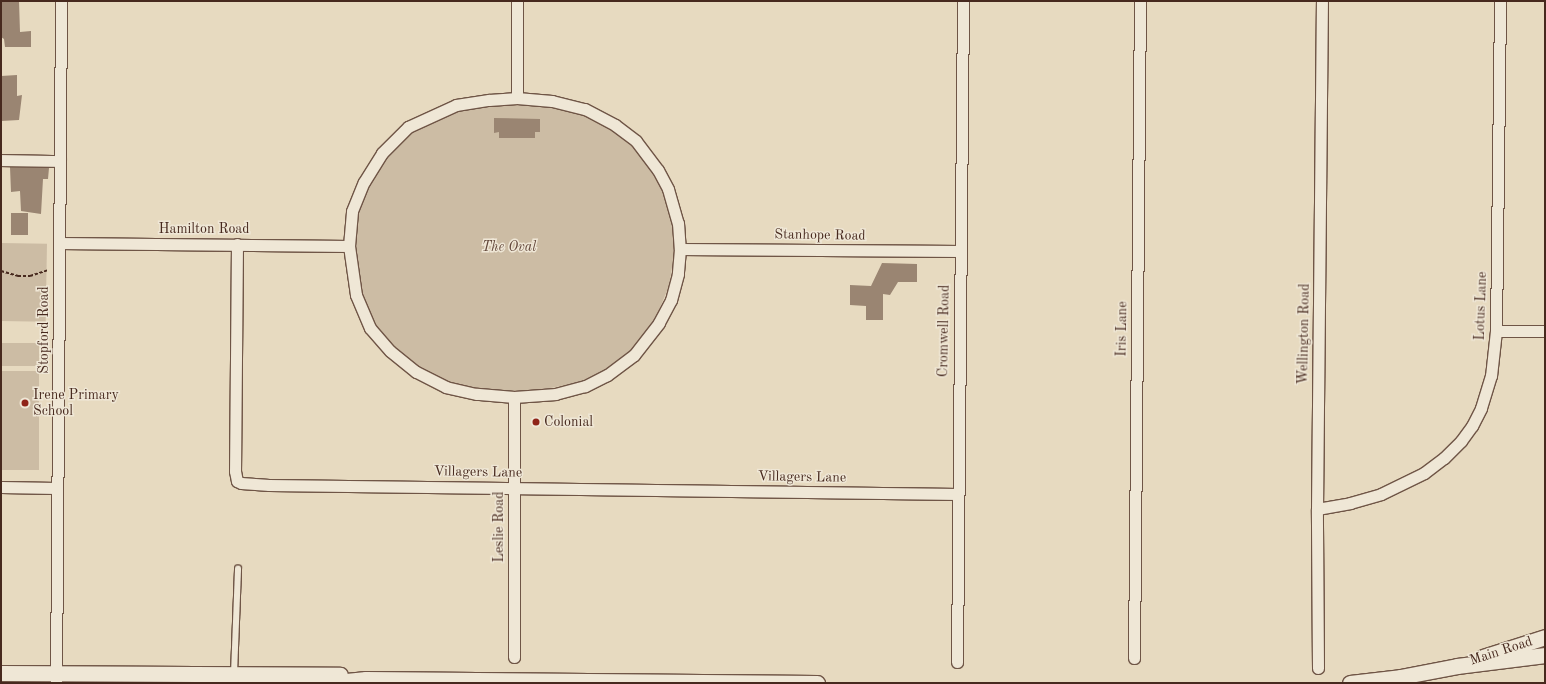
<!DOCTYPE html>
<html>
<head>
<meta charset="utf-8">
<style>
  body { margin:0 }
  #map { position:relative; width:1546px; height:684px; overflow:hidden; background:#e7dac0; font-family:"Old Standard TT",serif }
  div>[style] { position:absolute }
  .green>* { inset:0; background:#ccbca4; transform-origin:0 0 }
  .building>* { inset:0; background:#9a8572; transform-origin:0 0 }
  .path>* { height:2px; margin-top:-1px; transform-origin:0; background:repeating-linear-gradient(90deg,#47291e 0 3px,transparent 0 5px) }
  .roads { filter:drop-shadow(1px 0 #6f5546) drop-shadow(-1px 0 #6f5546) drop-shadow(0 1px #6f5546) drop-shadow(0 -1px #6f5546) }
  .lane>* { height:5.5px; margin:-2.75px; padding:0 2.75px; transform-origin:2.75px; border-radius:2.75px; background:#efe7d6 }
  .street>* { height:11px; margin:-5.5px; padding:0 5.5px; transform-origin:5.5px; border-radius:5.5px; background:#efe7d6 }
  .secondary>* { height:15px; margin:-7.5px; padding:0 7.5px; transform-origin:7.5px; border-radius:7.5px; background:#efe7d6 }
  .dots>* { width:11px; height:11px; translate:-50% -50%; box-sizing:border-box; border:2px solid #efe7d6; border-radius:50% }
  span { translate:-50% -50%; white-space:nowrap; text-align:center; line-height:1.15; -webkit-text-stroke:3px #efe7d6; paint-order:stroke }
  .street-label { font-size:14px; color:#47291e }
  .park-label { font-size:14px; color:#624639; font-style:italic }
  .poi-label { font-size:14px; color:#47291e }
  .left { translate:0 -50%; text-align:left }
  .frame { position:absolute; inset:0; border:2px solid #47291e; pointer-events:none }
</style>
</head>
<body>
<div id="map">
  <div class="green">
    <div style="clip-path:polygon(543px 100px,620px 127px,660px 180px,671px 213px,675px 249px,669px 286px,654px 322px,635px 348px,605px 372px,576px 383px,510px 396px,432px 379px,372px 329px,354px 288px,351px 212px,381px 151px,410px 123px,457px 105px)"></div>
    <div style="left:1px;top:243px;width:46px;height:78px;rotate:1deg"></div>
    <div style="left:1px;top:343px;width:38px;height:23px"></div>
    <div style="left:1px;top:371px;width:38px;height:99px"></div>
  </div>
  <div class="building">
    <div style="clip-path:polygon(1px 1px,19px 1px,20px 32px,31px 31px,31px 47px,5px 47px,4px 39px,1px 37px)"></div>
    <div style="clip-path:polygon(17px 75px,17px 96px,22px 95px,19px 120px,1px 121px,1px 76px)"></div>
    <div style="clip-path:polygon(494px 118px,540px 119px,540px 132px,535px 132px,535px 138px,499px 138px,499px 132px,494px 133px)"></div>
    <div style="clip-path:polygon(10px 167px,49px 168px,48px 179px,43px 179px,41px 214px,21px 211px,20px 191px,11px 192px)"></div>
    <div style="left:11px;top:213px;width:17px;height:22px"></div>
    <div style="clip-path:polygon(882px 263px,917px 264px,917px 282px,898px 282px,890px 295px,883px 294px,883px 320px,866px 320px,866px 306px,850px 305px,850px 285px,871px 286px)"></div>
  </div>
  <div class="path">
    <div style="left:1px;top:271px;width:18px;rotate:16deg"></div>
    <div style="left:18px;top:276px;width:12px"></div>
    <div style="left:30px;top:276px;width:19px;rotate:-18deg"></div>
  </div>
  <div class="roads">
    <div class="lane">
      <div style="left:234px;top:674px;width:105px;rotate:-87.8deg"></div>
    </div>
    <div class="street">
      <div style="left:517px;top:98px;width:35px;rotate:5deg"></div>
      <div style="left:552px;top:101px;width:34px;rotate:14deg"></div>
      <div style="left:585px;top:109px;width:34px;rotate:28deg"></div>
      <div style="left:615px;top:125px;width:26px;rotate:37deg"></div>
      <div style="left:636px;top:141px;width:36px;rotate:53deg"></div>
      <div style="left:658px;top:170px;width:21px;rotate:62deg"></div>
      <div style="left:668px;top:189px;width:35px;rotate:74deg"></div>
      <div style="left:678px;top:223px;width:26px;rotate:86deg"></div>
      <div style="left:680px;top:249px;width:25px;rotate:95deg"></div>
      <div style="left:678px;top:274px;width:27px;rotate:105deg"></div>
      <div style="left:671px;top:300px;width:26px;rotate:118deg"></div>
      <div style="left:659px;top:323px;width:41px;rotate:128deg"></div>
      <div style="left:634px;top:355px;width:34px;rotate:143deg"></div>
      <div style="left:607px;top:375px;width:25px;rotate:153deg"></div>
      <div style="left:585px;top:386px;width:30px;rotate:165deg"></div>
      <div style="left:556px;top:394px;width:42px;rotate:175.9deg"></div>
      <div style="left:514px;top:397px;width:38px;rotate:-175deg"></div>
      <div style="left:476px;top:394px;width:31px;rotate:-167deg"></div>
      <div style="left:446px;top:387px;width:34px;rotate:-153deg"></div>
      <div style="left:416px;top:372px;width:33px;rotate:-141deg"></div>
      <div style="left:390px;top:351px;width:30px;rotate:-131deg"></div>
      <div style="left:370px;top:328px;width:36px;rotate:-113deg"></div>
      <div style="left:356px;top:295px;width:49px;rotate:-98.1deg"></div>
      <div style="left:349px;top:246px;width:35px;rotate:-85deg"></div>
      <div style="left:352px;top:211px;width:31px;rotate:-68deg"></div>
      <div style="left:364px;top:182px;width:34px;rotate:-58deg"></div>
      <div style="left:382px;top:153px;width:37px;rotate:-45deg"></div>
      <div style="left:408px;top:127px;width:53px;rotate:-24.6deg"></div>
      <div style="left:456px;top:105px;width:33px;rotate:-9deg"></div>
      <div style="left:489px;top:100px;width:28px;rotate:-4deg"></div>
      <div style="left:517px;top:98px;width:97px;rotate:-90deg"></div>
      <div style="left:1px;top:160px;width:59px;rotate:1deg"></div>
      <div style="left:59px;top:243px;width:290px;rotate:0.6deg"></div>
      <div style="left:237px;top:244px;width:227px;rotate:90.5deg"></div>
      <div style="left:235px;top:471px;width:10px;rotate:79deg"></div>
      <div style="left:237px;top:481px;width:4px;rotate:27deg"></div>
      <div style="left:241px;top:483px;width:28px;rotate:4deg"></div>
      <div style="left:269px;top:485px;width:689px;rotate:0.75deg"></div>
      <div style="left:680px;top:249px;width:280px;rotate:0.4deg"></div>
      <div style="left:1496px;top:331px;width:49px"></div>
      <div style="left:1px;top:487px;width:55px;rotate:1deg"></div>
      <div style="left:1317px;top:509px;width:34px;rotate:-10deg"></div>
      <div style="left:1350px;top:503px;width:32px;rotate:-16deg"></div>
      <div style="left:1381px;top:494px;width:48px;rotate:-26deg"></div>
      <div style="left:1424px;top:473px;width:25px;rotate:-37deg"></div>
      <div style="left:1444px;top:458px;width:24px;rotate:-45deg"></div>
      <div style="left:1461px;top:441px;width:19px;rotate:-54deg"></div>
      <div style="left:1472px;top:426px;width:20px;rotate:-63deg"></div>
      <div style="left:1481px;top:408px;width:34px;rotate:-73deg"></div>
      <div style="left:1491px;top:376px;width:45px;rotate:-83.7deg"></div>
      <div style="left:1496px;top:331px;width:330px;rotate:-89.3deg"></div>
      <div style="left:514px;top:657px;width:260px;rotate:-90deg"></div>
      <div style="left:1134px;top:658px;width:657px;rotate:-89.48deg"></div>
      <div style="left:957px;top:662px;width:661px;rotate:-89.48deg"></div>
      <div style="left:1318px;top:668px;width:159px;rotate:-90.4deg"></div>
      <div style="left:1317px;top:509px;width:508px;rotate:-89.44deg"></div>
      <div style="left:56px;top:683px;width:682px;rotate:-89.58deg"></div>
    </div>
    <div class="secondary">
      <div style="left:1483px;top:657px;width:65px;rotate:-17.9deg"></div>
      <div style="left:1px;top:673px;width:339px;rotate:0.3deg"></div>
      <div style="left:327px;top:683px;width:39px;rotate:-6deg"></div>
      <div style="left:366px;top:679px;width:451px;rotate:0.5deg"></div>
      <div style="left:1350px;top:683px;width:50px;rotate:-6.8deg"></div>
      <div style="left:1400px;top:677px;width:58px;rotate:-10.9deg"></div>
      <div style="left:1457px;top:666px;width:89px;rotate:-7.1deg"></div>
    </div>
  </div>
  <div class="dots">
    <div style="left:25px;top:403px;background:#8f2418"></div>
    <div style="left:536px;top:422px;background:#8f2418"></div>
  </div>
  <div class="street-label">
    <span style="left:204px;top:229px">Hamilton Road</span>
    <span style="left:820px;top:235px;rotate:1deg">Stanhope Road</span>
    <span style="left:1481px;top:306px;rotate:-88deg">Lotus Lane</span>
    <span style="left:1122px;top:329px;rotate:-89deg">Iris Lane</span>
    <span style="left:44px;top:330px;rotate:-90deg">Stopford Road</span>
    <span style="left:944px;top:331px;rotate:-89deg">Cromwell Road</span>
    <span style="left:1304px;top:334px;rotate:-89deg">Wellington Road</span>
    <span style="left:478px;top:472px;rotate:1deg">Villagers Lane</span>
    <span style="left:802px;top:477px;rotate:1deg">Villagers Lane</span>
    <span style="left:499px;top:527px;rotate:-90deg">Leslie Road</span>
    <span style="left:1501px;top:651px;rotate:-18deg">Main Road</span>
  </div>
  <div class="park-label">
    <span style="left:509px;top:247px">The Oval</span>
  </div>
  <div class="poi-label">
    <span class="left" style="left:33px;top:403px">Irene Primary<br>School</span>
    <span class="left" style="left:544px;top:422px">Colonial</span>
  </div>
  <div class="frame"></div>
</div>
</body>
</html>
